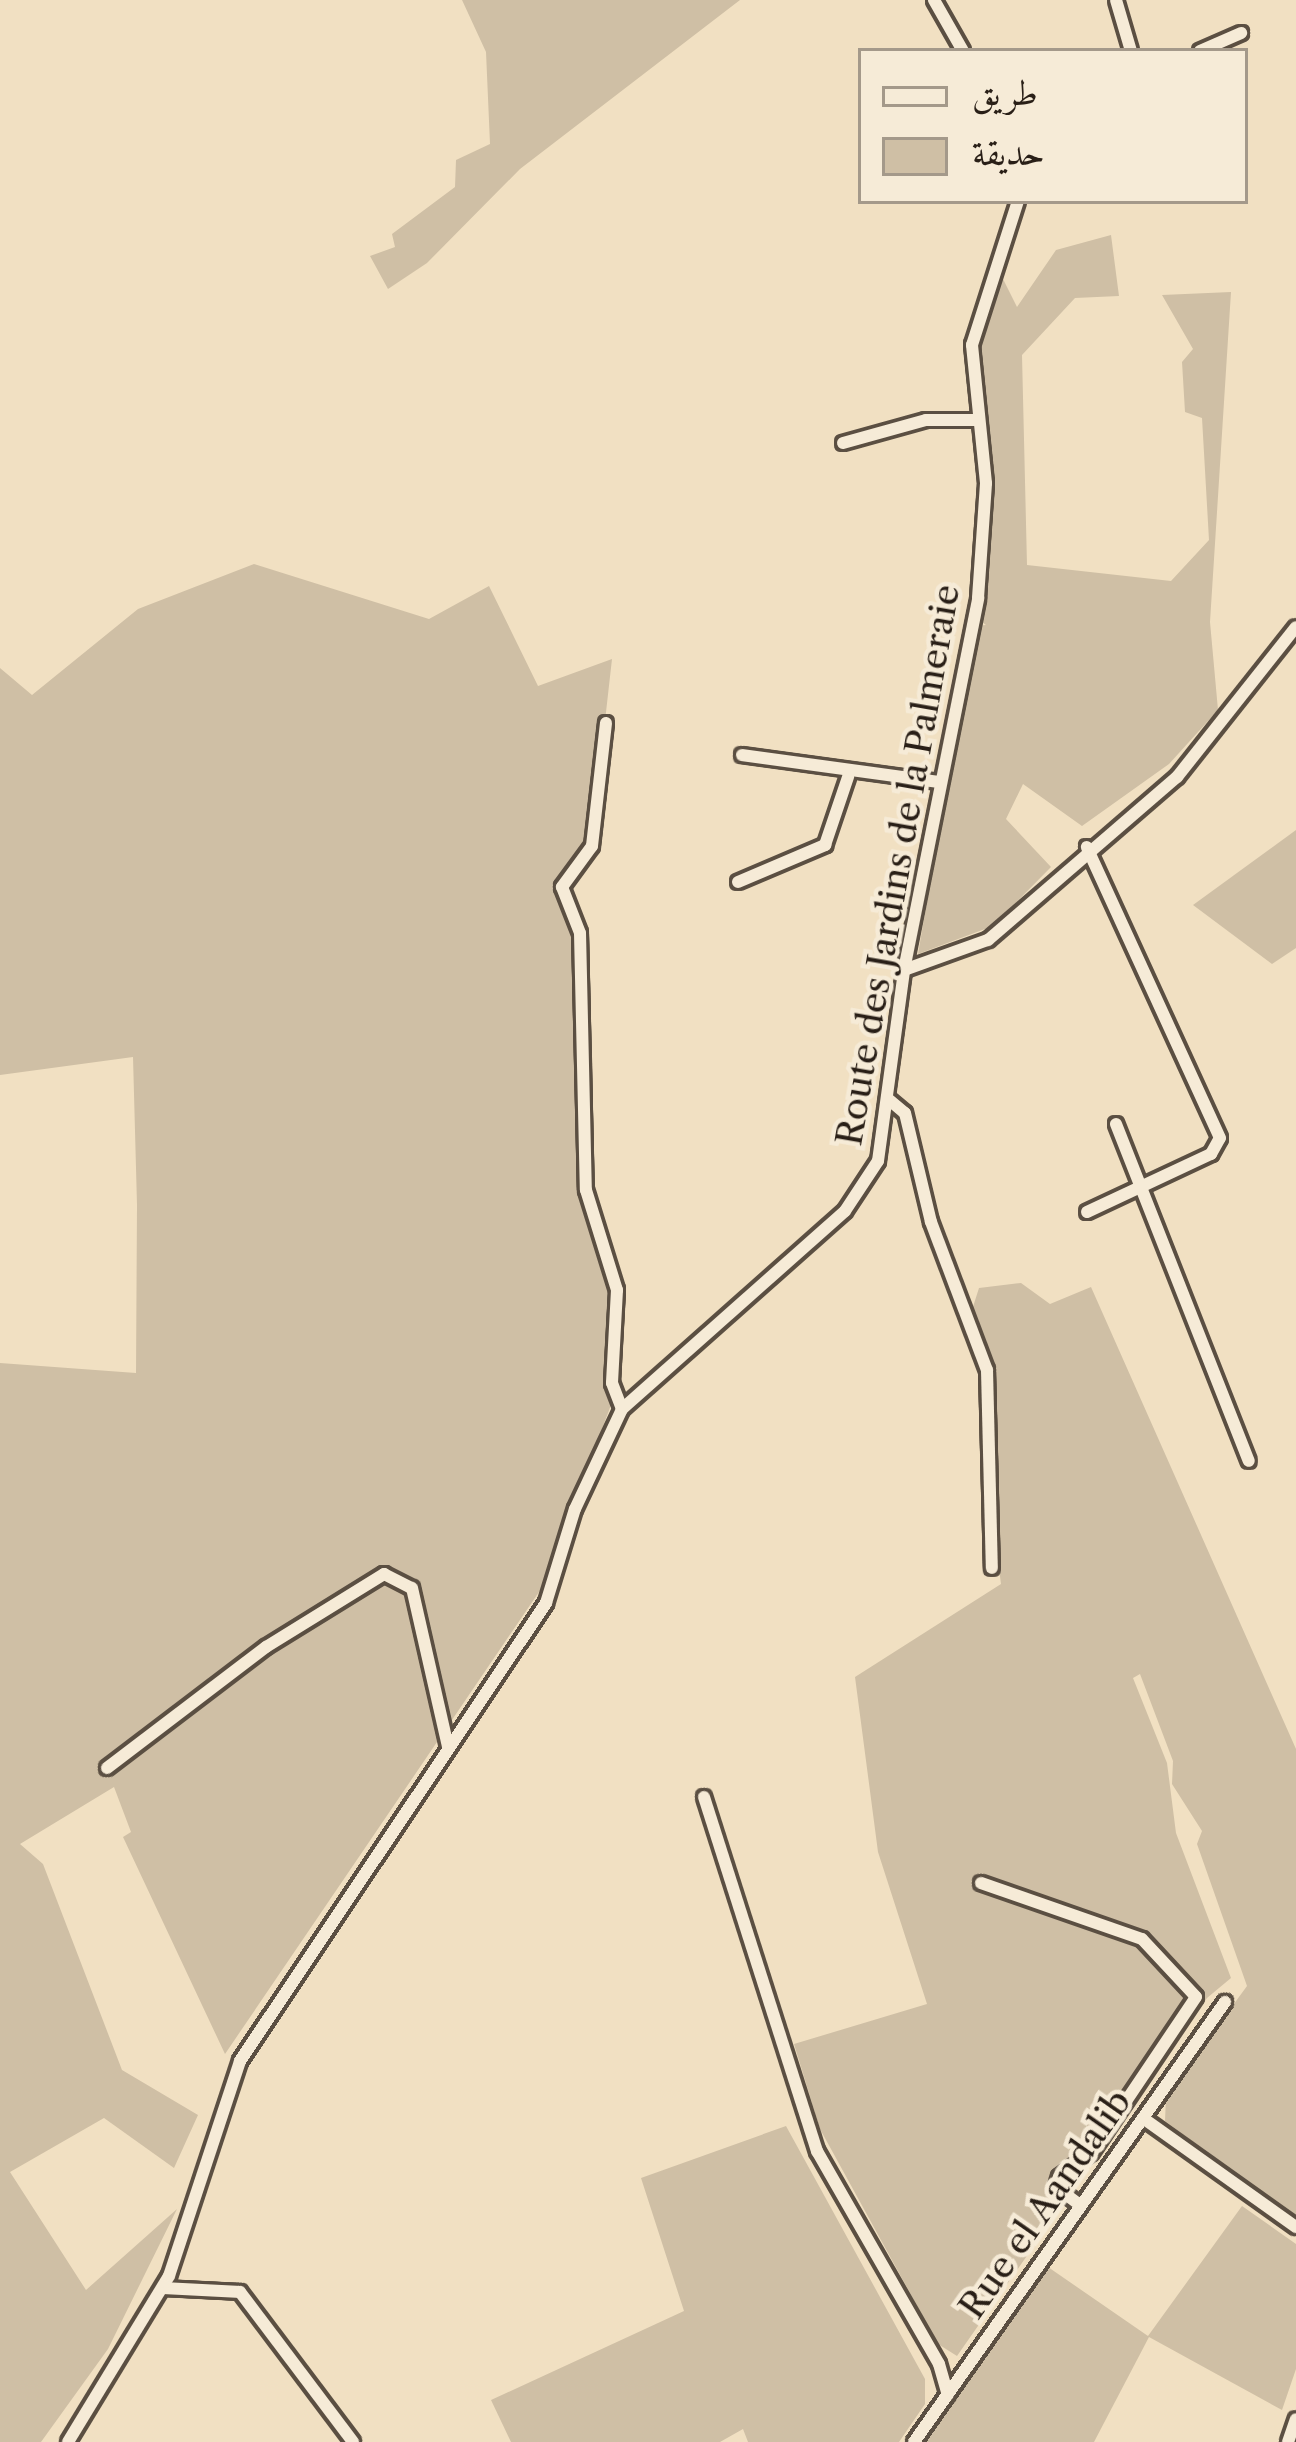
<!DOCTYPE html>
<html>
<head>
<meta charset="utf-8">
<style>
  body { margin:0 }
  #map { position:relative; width:1296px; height:2442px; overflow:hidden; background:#f1e0c2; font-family:"Libre Caslon Text",Amiri,serif }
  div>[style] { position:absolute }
  .green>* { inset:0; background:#cfbfa5 }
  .roads { filter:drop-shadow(3px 0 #5b4f42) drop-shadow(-3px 0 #5b4f42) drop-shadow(0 3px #5b4f42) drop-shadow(0 -3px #5b4f42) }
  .minor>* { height:12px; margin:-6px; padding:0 6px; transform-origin:6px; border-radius:6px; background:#f6ebd7 }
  span { translate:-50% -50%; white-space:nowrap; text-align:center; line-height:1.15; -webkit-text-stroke:9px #f6ebd7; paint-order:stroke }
  .street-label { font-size:36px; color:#291f17 }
  .legend { position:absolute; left:858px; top:48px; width:390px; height:156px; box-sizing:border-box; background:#f6ebd7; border:3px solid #a4998a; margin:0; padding:15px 21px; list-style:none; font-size:36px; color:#291f17 }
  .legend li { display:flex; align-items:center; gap:24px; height:60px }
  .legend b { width:60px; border:3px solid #a4998a }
</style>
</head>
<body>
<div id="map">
  <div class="green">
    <div style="clip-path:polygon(462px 0,740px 0,520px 169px,427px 263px,388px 289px,370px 256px,395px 247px,392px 234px,455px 187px,456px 160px,490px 144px,486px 52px)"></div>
    <div style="clip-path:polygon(1111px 235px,1119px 296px,1075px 298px,1022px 355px,1027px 565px,1171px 581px,1209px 540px,1202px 418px,1185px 412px,1182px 362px,1193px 349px,1162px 295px,1231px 292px,1210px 622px,1218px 710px,1169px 764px,1082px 826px,1023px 784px,1006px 819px,1051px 867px,993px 926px,918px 954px,975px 626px,986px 625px,978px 619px,993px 486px,972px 373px,994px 261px,1017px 307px,1056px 250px)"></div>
    <div style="clip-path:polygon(254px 564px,429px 619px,489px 586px,538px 686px,612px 659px,589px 863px,569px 880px,593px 1064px,590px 1170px,624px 1324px,619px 1384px,541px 1589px,225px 2054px,123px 1837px,131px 1832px,114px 1787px,20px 1844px,43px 1864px,122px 2070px,198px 2115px,174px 2168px,104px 2118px,10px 2172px,86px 2290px,177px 2209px,108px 2349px,41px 2442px,0 2442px,0 1363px,136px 1373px,137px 1205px,133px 1057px,0 1075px,0 668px,32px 695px,138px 609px)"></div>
    <div style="clip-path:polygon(1296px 830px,1296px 948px,1272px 964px,1193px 905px)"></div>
    <div style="clip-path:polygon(1021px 1283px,1050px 1304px,1091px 1287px,1296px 1749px,1296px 2218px,1165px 2121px,1166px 2097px,1247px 1986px,1197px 1844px,1202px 1831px,1172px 1784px,1173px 1761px,1140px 1674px,1133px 1678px,1167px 1763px,1176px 1833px,1231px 1978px,1207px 1998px,957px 2356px,938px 2344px,820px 2129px,794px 2044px,927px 2004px,878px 1852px,855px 1677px,1001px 1584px,986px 1467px,994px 1380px,971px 1313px,979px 1288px)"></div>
    <div style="clip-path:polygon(786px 2126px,925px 2379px,925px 2404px,899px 2442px,748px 2442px,743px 2429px,720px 2442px,511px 2442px,491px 2400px,684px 2311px,641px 2178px)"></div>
    <div style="clip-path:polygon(1242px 2206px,1296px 2244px,1296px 2369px,1282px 2410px,1149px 2337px,1094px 2442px,925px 2442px,1048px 2267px,1148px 2336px)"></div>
  </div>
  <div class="roads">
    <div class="minor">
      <div style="left:934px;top:0;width:59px;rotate:60.4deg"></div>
      <div style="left:1116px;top:0;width:53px;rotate:73.6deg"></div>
      <div style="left:1200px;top:51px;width:45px;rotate:-23.7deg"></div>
      <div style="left:843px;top:443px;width:86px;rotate:-15.5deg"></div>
      <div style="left:926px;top:420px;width:49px"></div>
      <div style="left:606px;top:723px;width:124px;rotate:96.5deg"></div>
      <div style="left:592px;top:846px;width:51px;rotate:126.2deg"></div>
      <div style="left:562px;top:887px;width:49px;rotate:68.6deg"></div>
      <div style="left:580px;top:933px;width:257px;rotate:88.7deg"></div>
      <div style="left:586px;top:1190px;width:105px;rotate:72.8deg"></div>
      <div style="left:617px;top:1290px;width:93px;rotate:93.1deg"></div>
      <div style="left:612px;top:1383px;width:28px;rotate:69deg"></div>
      <div style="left:742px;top:755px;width:200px;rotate:7.8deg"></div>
      <div style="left:738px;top:882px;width:95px;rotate:-23deg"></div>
      <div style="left:825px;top:845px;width:72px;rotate:-71.3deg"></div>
      <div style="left:904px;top:970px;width:89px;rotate:-19.7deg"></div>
      <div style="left:988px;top:940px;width:250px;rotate:-40.8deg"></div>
      <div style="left:1177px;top:777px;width:191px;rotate:-51.6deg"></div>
      <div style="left:887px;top:1098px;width:23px;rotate:40deg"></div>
      <div style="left:905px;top:1113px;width:112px;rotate:76.6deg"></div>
      <div style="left:931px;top:1222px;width:158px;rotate:69.3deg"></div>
      <div style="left:987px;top:1370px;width:198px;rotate:88.6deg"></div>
      <div style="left:1116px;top:1124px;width:362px;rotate:68.5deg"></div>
      <div style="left:1087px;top:1212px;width:137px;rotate:-25.1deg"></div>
      <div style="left:1211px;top:1154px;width:18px;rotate:-61deg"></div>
      <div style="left:1220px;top:1138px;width:320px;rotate:-114.6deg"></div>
      <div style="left:107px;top:1768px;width:200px;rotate:-37.3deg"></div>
      <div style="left:266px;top:1647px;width:139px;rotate:-31.7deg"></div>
      <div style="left:384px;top:1574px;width:31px;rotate:27deg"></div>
      <div style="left:412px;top:1588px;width:163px;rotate:77.2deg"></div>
      <div style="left:704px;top:1797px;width:372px;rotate:72.3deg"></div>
      <div style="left:817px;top:2151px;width:245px;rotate:60.2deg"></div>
      <div style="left:939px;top:2364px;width:32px;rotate:74deg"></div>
      <div style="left:981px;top:1883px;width:170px;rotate:19.2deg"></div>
      <div style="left:1142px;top:1939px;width:79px;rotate:47deg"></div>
      <div style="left:1196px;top:1997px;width:188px;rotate:123.9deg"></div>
      <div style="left:1091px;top:2153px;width:40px;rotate:143deg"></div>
      <div style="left:1059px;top:2177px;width:10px;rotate:107deg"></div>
      <div style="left:1056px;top:2187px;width:30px;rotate:37deg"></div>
      <div style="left:1143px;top:2118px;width:188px;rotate:35.5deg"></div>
      <div style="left:164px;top:2288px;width:76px;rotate:3deg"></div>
      <div style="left:240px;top:2292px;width:188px;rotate:53deg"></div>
      <div style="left:68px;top:2442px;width:194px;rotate:-58.7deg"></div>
      <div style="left:169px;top:2276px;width:226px;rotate:-71.7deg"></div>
      <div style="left:240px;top:2061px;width:551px;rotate:-56.25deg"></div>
      <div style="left:546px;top:1603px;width:98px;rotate:-72.9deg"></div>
      <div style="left:575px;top:1509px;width:110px;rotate:-64.8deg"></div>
      <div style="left:622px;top:1409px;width:298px;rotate:-41.6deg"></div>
      <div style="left:845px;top:1211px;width:60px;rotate:-56.6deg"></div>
      <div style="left:878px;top:1161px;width:193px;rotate:-82.2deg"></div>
      <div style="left:904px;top:970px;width:379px;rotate:-78.7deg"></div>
      <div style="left:978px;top:598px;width:115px;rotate:-86deg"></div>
      <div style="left:986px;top:483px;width:139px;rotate:-95.8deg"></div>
      <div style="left:972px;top:345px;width:151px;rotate:-72.3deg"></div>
      <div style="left:914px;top:2442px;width:539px;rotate:-54.75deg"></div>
      <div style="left:1288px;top:2442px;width:24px;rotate:-71deg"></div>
    </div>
  </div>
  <div class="street-label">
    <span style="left:898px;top:865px;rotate:-80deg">Route des Jardins de la Palmeraie</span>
    <span style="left:1045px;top:2204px;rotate:-55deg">Rue el Aandalib</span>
  </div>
  <ul class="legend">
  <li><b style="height:15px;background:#f6ebd7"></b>طريق</li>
  <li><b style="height:33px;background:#cfbfa5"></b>حديقة</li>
  </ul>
</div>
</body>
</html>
